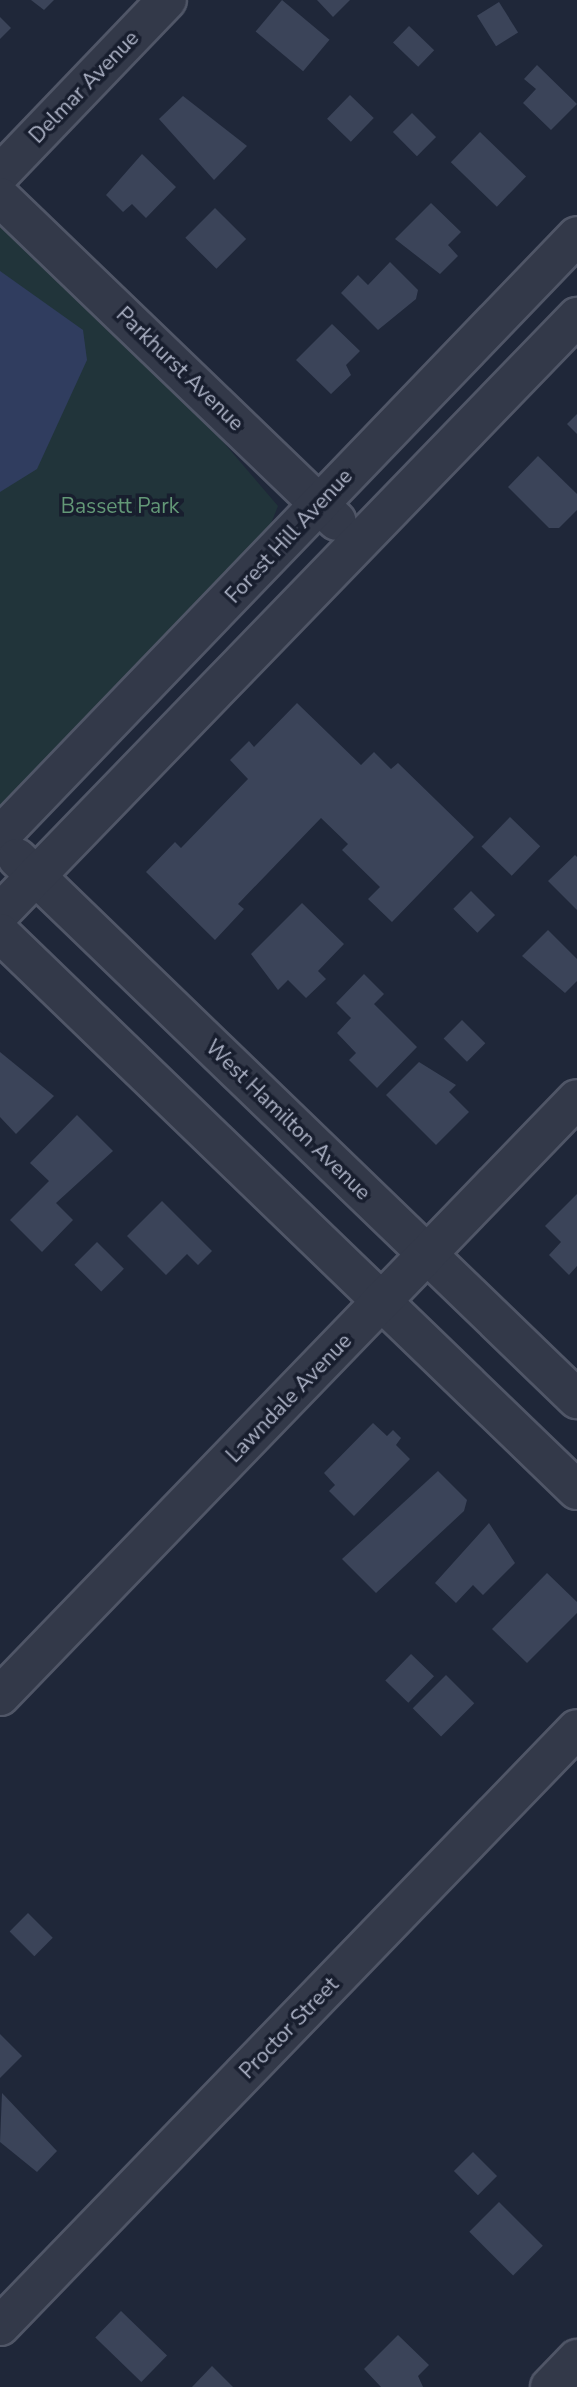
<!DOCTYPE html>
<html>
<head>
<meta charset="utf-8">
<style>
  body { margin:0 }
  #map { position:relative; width:577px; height:2387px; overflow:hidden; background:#1f2739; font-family:"Nunito Sans",sans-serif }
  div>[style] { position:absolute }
  .green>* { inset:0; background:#21343a }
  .water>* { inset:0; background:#303d5f }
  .building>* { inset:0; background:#3b4459; transform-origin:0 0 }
  .roads { filter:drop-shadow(2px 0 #505667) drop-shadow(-2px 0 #505667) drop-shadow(0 2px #505667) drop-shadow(0 -2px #505667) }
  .street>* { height:38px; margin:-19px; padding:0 19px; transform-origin:19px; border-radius:19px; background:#333949 }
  span { translate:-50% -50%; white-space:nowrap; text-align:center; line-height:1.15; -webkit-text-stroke:7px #181e2e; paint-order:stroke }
  .street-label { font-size:21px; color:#adb3c6 }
  .park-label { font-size:21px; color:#639877 }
</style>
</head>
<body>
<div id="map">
  <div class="green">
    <div style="clip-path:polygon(0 225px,206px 422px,278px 506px,268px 531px,0 808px)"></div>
  </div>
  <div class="water">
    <div style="clip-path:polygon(0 271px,83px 330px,87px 360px,37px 469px,0 492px)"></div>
  </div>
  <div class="building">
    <div style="clip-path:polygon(31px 0,54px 0,44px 10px)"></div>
    <div style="left:282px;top:0;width:62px;height:41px;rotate:40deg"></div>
    <div style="clip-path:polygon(317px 0,350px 0,333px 17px)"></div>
    <div style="left:499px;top:2px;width:36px;height:26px;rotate:58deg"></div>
    <div style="clip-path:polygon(0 17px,11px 28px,0 39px)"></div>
    <div style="left:409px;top:26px;width:35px;height:23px;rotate:44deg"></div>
    <div style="clip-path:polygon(537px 65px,577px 104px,551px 130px,523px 103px,536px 89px,524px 79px)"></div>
    <div style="left:350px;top:95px;width:33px;height:33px;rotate:44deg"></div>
    <div style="clip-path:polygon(183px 96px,247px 146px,214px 180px,159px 119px)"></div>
    <div style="left:412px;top:113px;width:34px;height:27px;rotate:45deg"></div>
    <div style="left:480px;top:132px;width:64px;height:42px;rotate:44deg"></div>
    <div style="clip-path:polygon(142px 154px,176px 187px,146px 218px,132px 204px,123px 212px,106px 195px)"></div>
    <div style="clip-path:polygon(431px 203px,461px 232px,448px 245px,458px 256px,440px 274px,395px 239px)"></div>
    <div style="left:215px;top:208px;width:44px;height:42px;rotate:45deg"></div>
    <div style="clip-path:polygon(390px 262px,418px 290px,416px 299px,378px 330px,341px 293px,358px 275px,368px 285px)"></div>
    <div style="clip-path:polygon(332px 324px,360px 351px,346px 365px,351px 375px,331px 394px,296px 360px)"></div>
    <div style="clip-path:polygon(577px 414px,577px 434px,567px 424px)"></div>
    <div style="clip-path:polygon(538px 456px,577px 494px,577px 510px,559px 528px,549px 528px,508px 487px)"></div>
    <div style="clip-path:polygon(297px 703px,361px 765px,374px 752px,391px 769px,398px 763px,474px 837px,392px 922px,368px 899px,380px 887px,342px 850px,348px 844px,321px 818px,238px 904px,244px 909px,215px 940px,146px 872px,175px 842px,181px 848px,248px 779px,230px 760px,249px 741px,254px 747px)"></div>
    <div style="left:510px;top:817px;width:42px;height:41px;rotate:44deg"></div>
    <div style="clip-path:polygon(575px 855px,577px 857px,577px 910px,548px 881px)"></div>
    <div style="left:471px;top:891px;width:34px;height:25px;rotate:45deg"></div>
    <div style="clip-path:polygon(302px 903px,344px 944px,318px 971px,326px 979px,306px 998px,288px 980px,278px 990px,251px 954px)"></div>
    <div style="clip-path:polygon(548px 930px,577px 959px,577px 981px,565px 993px,522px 956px)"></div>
    <div style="clip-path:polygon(364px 974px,384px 994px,374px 1004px,417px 1047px,377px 1088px,349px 1060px,356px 1053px,337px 1033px,351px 1018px,336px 1003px)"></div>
    <div style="left:462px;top:1020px;width:33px;height:26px;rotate:45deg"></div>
    <div style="clip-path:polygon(0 1052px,54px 1096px,16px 1134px,0 1117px)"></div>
    <div style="clip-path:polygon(419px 1062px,456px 1085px,449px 1092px,469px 1112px,436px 1145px,386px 1095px)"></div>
    <div style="clip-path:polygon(77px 1115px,113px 1151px,56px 1203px,73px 1220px,42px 1252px,10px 1220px,49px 1181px,30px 1163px)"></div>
    <div style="clip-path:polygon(577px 1194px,577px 1266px,569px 1275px,549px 1255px,561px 1242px,545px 1226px)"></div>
    <div style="clip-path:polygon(162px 1201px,212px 1251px,198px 1265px,187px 1254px,166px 1275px,127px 1236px)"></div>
    <div style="left:97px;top:1242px;width:38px;height:32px;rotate:45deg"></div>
    <div style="clip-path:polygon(373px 1423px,387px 1436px,393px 1430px,401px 1438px,396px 1445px,410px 1459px,354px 1516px,329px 1491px,335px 1485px,324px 1473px)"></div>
    <div style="clip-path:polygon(438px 1471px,467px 1500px,464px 1511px,376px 1593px,342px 1559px)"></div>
    <div style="clip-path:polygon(489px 1523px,515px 1563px,483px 1595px,473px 1585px,456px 1603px,435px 1583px)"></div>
    <div style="clip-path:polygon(547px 1573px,577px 1602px,577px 1613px,527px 1663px,492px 1629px)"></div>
    <div style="left:411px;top:1654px;width:32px;height:37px;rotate:44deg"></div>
    <div style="left:446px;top:1675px;width:40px;height:47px;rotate:45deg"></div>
    <div style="left:28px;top:1913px;width:35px;height:26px;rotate:45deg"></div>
    <div style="clip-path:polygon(0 2034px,22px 2056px,0 2078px)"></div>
    <div style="clip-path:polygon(2px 2093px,57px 2151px,37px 2172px,0 2142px)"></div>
    <div style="left:473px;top:2152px;width:34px;height:27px;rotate:45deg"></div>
    <div style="left:499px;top:2202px;width:62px;height:42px;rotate:45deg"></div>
    <div style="left:121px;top:2311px;width:64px;height:37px;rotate:44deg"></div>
    <div style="clip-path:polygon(398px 2335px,429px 2365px,418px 2376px,423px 2387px,381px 2387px,364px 2369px)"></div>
    <div style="clip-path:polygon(212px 2366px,233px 2387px,192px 2387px)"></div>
  </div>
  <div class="roads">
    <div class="street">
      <div style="left:0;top:174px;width:241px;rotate:-46.2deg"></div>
      <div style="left:0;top:197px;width:467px;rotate:43.9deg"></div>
      <div style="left:0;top:836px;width:832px;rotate:-46.12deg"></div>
      <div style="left:17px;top:858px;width:779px;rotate:44.01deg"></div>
      <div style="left:0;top:913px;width:830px;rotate:-45.93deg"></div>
      <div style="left:0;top:933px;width:802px;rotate:43.99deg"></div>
      <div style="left:0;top:1696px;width:830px;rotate:-45.98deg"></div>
      <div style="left:0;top:2326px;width:830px;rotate:-45.98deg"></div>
      <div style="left:550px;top:2387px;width:39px;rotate:-46deg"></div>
    </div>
  </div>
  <div class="street-label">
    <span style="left:84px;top:87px;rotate:-46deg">Delmar Avenue</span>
    <span style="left:180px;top:369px;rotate:44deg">Parkhurst Avenue</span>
    <span style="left:289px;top:536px;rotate:-47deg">Forest Hill Avenue</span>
    <span style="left:288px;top:1120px;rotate:44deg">West Hamilton Avenue</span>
    <span style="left:289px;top:1398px;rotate:-46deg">Lawndale Avenue</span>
    <span style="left:289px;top:2028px;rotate:-46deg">Proctor Street</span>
  </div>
  <div class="park-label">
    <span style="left:120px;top:506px">Bassett Park</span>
  </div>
</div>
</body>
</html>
